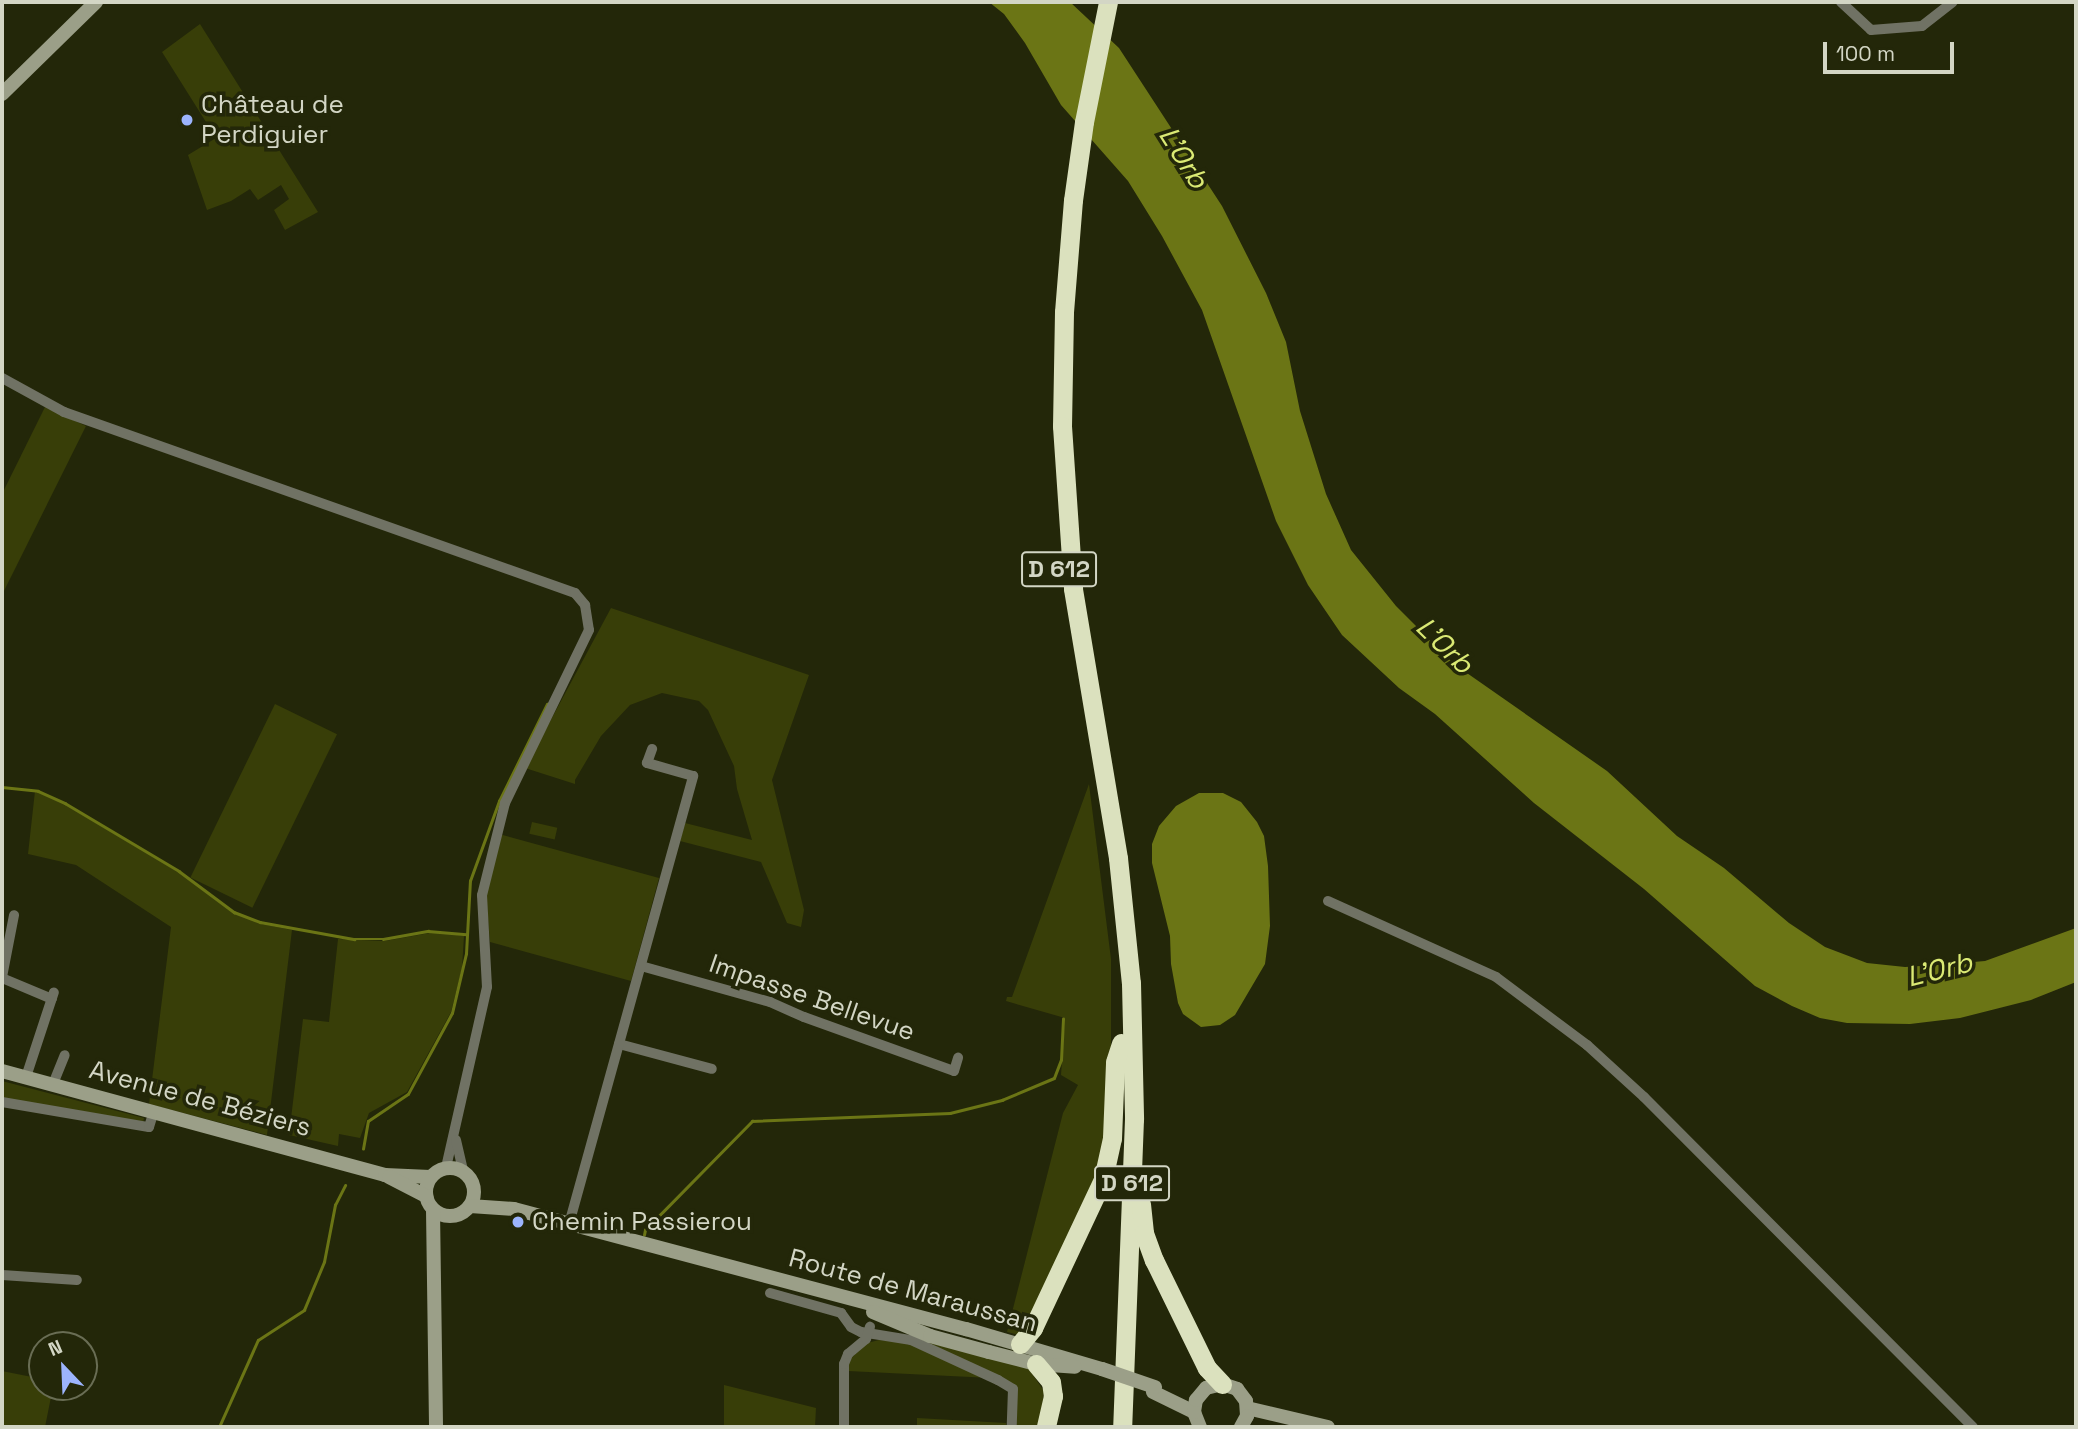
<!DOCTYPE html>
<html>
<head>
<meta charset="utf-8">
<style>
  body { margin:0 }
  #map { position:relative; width:2078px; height:1429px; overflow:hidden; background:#232709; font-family:"Space Grotesk",sans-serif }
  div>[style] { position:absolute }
  .green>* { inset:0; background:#383e08; transform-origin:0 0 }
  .water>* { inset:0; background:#6b7515 }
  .stream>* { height:2.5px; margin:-1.25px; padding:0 1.25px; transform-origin:1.25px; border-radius:1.25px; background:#6b7515 }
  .street>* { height:10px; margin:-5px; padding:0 5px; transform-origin:5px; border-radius:5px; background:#707264 }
  .secondary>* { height:14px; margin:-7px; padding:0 7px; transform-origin:7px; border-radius:7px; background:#9b9f88 }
  .secondary>.ring { margin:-7px; padding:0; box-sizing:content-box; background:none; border:14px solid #9b9f88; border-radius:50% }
  .highway>* { height:19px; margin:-9.5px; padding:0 9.5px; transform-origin:9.5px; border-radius:9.5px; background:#dbe1be }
  .secondary-bridge>* { height:14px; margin:-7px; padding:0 7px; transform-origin:7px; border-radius:7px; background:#9b9f88 }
  .dots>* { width:19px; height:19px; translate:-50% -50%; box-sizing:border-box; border:4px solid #232709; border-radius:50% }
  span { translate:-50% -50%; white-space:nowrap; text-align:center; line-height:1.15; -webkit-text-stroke:7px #232709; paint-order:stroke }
  .shield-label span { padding:2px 5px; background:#232709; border:2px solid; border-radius:5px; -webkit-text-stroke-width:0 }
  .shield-label { font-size:24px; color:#d3d6c5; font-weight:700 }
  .poi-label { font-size:26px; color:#d3d6c5 }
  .left { translate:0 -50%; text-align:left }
  .street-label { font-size:26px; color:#d3d6c5 }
  .water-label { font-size:28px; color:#dbea74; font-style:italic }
  .frame { position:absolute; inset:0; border:4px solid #d3d6c5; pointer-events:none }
  .north { position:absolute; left:28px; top:1331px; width:70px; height:70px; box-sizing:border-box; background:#232709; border:2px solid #696d54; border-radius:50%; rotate:337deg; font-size:19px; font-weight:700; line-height:28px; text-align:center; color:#d3d6c5 }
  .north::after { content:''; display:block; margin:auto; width:24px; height:32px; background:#9cb4fd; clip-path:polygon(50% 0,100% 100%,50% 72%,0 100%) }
  .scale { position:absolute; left:1823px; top:42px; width:131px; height:32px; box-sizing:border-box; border:4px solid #d3d6c5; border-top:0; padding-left:9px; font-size:21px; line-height:24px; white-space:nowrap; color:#d3d6c5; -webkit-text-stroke:5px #232709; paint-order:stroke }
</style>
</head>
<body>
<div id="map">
  <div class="green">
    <div style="clip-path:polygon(200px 24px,318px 212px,285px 230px,274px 210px,289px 199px,281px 185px,258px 200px,250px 189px,231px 201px,207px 210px,188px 155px,216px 138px,162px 52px)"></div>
    <div style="clip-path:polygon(45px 407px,86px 426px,2px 595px,2px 494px)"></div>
    <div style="clip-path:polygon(611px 608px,809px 675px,772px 780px,804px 910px,801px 927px,787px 923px,761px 862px,680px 841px,685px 823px,752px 840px,737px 789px,734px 766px,708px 710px,699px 701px,662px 693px,630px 705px,601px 736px,575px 780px,575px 784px,525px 768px)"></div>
    <div style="left:275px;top:704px;width:69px;height:193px;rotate:26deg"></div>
    <div style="clip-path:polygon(1089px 784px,1111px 959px,1111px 1115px,1105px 1161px,1023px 1336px,1007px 1332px,1063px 1113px,1078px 1085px,1061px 1075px,1065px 1018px,1006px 1001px,1007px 997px,1012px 997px)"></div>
    <div style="clip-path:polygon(35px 791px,61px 802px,177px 871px,229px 910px,261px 924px,292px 930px,267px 1135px,149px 1104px,171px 927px,76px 865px,28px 854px)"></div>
    <div style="left:532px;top:822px;width:26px;height:12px;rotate:13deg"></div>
    <div style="clip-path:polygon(499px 834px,659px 878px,631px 981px,490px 942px,486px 895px)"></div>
    <div style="clip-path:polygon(435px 932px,464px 936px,462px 968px,451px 1012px,407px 1092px,369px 1113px,360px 1138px,339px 1134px,338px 1146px,289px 1135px,303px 1019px,329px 1022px,338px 939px,385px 941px)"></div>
    <div style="clip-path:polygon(2px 1081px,144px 1118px,143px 1123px,2px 1099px)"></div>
    <div style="clip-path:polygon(908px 1333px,1026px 1365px,1044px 1391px,1040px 1427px,1014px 1427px,1017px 1395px)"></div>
    <div style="clip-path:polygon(879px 1340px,906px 1342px,991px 1378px,848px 1371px,849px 1360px,867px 1343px)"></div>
    <div style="clip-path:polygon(2px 1371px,42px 1379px,42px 1387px,53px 1387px,45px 1427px,2px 1427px)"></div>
    <div style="clip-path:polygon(724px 1385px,816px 1408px,815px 1427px,724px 1427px)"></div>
    <div style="clip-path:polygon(917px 1418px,1006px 1423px,1006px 1427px,917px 1427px)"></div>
  </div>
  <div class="water">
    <div style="clip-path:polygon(989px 2px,1070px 2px,1119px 48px,1222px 206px,1266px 293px,1286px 342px,1300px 411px,1326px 494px,1351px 550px,1396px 606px,1454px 664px,1607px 771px,1677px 836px,1724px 868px,1789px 923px,1825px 947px,1867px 963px,1905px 967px,1950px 964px,1985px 961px,2076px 928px,2076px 982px,2031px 1000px,1960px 1018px,1910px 1024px,1847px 1023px,1820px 1018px,1792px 1006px,1755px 986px,1644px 889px,1534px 803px,1435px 714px,1399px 688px,1342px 635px,1308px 585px,1276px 521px,1202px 310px,1162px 236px,1128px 181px,1061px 105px,1025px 43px,1004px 14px)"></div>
    <div style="clip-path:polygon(1199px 793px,1223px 793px,1241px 802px,1257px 822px,1264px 836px,1268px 866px,1270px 926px,1265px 964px,1235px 1015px,1220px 1025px,1201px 1027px,1183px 1014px,1178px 1003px,1171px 964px,1170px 936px,1152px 863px,1152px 844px,1159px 826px,1176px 806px)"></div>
  </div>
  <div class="stream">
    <div style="left:2px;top:787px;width:36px;rotate:6deg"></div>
    <div style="left:38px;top:791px;width:30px;rotate:24deg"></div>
    <div style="left:65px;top:803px;width:133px;rotate:30.8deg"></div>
    <div style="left:179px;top:871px;width:69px;rotate:36.7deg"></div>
    <div style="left:234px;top:912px;width:28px;rotate:21deg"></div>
    <div style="left:260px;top:922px;width:96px;rotate:10.3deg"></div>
    <div style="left:354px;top:939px;width:29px"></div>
    <div style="left:383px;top:939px;width:46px;rotate:-10.1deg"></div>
    <div style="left:428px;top:931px;width:38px;rotate:5deg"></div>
    <div style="left:363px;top:1149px;width:28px;rotate:-80deg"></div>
    <div style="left:368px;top:1121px;width:48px;rotate:-34deg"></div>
    <div style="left:408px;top:1094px;width:92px;rotate:-61.5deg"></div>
    <div style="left:452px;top:1013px;width:61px;rotate:-76.7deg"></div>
    <div style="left:466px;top:954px;width:73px;rotate:-86.9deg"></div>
    <div style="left:470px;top:881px;width:85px;rotate:-70.1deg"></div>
    <div style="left:499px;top:801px;width:108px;rotate:-63.7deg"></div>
    <div style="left:644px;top:1235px;width:5px;rotate:-79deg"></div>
    <div style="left:645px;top:1230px;width:153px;rotate:-45.5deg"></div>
    <div style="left:752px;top:1121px;width:198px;rotate:-2.3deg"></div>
    <div style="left:950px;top:1113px;width:54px;rotate:-14deg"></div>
    <div style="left:1002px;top:1100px;width:56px;rotate:-22.9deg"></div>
    <div style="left:1054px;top:1078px;width:19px;rotate:-69deg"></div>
    <div style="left:1061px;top:1060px;width:41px;rotate:-87.2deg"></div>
    <div style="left:219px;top:1427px;width:95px;rotate:-65.9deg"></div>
    <div style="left:258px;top:1340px;width:55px;rotate:-33.1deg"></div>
    <div style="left:304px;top:1310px;width:52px;rotate:-67.4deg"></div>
    <div style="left:324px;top:1262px;width:58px;rotate:-79.1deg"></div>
    <div style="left:335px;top:1205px;width:22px;rotate:-63deg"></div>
  </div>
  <div class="street">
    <div style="left:1841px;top:2px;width:41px;rotate:43deg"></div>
    <div style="left:1871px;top:30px;width:51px;rotate:-4.5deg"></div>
    <div style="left:1922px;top:26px;width:39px;rotate:-38deg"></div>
    <div style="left:2px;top:378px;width:71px;rotate:28.7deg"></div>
    <div style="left:64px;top:412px;width:542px;rotate:19.5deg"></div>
    <div style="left:575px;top:593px;width:16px;rotate:50deg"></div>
    <div style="left:585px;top:605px;width:25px;rotate:81deg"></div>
    <div style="left:589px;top:630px;width:192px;rotate:115.9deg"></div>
    <div style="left:505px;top:803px;width:95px;rotate:104deg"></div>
    <div style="left:482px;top:895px;width:92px;rotate:86.9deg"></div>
    <div style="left:487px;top:987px;width:186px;rotate:102.8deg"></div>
    <div style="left:1328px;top:901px;width:184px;rotate:24.3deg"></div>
    <div style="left:1496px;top:977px;width:114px;rotate:36.8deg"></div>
    <div style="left:1587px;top:1045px;width:77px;rotate:42.4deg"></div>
    <div style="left:1644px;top:1097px;width:466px;rotate:45.1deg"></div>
    <div style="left:641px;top:966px;width:134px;rotate:15.6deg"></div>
    <div style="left:770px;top:1002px;width:37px;rotate:24deg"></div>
    <div style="left:804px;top:1017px;width:159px;rotate:19.8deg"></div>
    <div style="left:954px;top:1071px;width:14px;rotate:-73deg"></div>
    <div style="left:2px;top:977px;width:63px;rotate:-79deg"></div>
    <div style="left:2px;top:978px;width:54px;rotate:22.8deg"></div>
    <div style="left:619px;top:1044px;width:96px;rotate:15deg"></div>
    <div style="left:26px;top:1077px;width:89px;rotate:-71.8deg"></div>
    <div style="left:53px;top:1084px;width:31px;rotate:-68deg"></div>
    <div style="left:2px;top:1102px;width:149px;rotate:9.7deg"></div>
    <div style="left:149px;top:1127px;width:17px;rotate:-73deg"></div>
    <div style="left:456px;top:1140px;width:32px;rotate:77deg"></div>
    <div style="left:569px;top:1224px;width:465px;rotate:-74.5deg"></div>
    <div style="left:693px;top:776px;width:48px;rotate:-164.2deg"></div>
    <div style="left:647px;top:763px;width:15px;rotate:-70deg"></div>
    <div style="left:2px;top:1275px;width:75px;rotate:3.8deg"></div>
    <div style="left:770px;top:1293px;width:74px;rotate:15.7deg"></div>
    <div style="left:841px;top:1313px;width:17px;rotate:54deg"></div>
    <div style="left:851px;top:1327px;width:11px;rotate:27deg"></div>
    <div style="left:861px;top:1332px;width:51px;rotate:9.1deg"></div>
    <div style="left:911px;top:1340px;width:96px;rotate:24.7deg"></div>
    <div style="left:998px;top:1380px;width:17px;rotate:31deg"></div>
    <div style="left:1013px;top:1389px;width:38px;rotate:92deg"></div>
    <div style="left:844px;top:1427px;width:63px;rotate:-90deg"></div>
    <div style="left:844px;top:1364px;width:11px;rotate:-68deg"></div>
    <div style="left:848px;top:1354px;width:23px;rotate:-40deg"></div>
    <div style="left:866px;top:1339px;width:13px;rotate:-72deg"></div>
  </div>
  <div class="secondary">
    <div style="left:2px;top:94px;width:132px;rotate:-44.4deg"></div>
    <div style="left:2px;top:1071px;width:397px;rotate:15.2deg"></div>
    <div style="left:385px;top:1175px;width:45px;rotate:2.5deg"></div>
    <div class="ring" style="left:426px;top:1168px;width:34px;height:34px"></div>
    <div style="left:389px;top:1177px;width:42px;rotate:27.2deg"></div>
    <div style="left:470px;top:1206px;width:44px;rotate:3.9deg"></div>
    <div style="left:514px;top:1209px;width:468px;rotate:14.9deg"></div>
    <div style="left:966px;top:1329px;width:142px;rotate:16.4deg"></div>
    <div style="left:433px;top:1210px;width:217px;rotate:89.2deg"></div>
    <div style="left:873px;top:1312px;width:62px;rotate:22.8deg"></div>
    <div style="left:930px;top:1336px;width:61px;rotate:15.2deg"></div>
    <div style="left:989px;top:1352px;width:49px;rotate:14.3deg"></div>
    <div style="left:1036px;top:1364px;width:39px;rotate:4deg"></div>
    <div style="left:1153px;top:1392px;width:46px;rotate:26deg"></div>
    <div style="left:1247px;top:1408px;width:83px;rotate:13.2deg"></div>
    <div style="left:1200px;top:1427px;width:16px;rotate:-112deg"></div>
    <div style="left:1194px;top:1412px;width:12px;rotate:-81deg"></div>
    <div style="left:1196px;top:1400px;width:16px;rotate:-50deg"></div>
    <div style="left:1206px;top:1388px;width:16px;rotate:-14deg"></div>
    <div style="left:1222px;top:1384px;width:16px;rotate:18deg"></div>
    <div style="left:1237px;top:1389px;width:15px;rotate:53deg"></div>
    <div style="left:1246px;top:1401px;width:15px;rotate:86deg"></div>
    <div style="left:1247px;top:1416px;width:13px;rotate:119deg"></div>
  </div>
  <div class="highway">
    <div style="left:1108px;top:2px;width:122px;rotate:101.3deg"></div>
    <div style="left:1084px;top:122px;width:79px;rotate:98deg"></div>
    <div style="left:1073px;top:200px;width:112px;rotate:94.6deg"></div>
    <div style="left:1064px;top:312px;width:114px;rotate:91deg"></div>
    <div style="left:1062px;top:426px;width:163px;rotate:86.1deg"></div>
    <div style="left:1073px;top:589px;width:273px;rotate:80.5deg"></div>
    <div style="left:1118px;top:858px;width:126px;rotate:84.1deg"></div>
    <div style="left:1131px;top:983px;width:136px;rotate:88.7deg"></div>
    <div style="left:1134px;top:1119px;width:308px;rotate:92.2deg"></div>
    <div style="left:1141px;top:1204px;width:29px;rotate:84deg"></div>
    <div style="left:1144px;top:1233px;width:29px;rotate:70deg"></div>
    <div style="left:1154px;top:1260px;width:120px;rotate:63.9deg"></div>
    <div style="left:1207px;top:1368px;width:22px;rotate:47deg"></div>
    <div style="left:1020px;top:1344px;width:21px;rotate:-51deg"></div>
    <div style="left:1033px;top:1328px;width:165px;rotate:-64.8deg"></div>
    <div style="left:1103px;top:1179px;width:42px;rotate:-77.6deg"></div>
    <div style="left:1112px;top:1138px;width:76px;rotate:-87.7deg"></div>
    <div style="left:1115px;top:1062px;width:20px;rotate:-72deg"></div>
    <div style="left:1036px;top:1364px;width:23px;rotate:50deg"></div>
    <div style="left:1051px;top:1382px;width:14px;rotate:82deg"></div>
    <div style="left:1053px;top:1396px;width:32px;rotate:103deg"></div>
  </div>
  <div class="secondary-bridge">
    <div style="left:1102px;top:1369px;width:56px;rotate:18.8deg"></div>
  </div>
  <div class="dots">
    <div style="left:187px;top:120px;background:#9cb4fd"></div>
    <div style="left:518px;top:1222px;background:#9cb4fd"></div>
  </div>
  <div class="shield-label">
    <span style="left:1059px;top:569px">D 612</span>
    <span style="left:1132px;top:1183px">D 612</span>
  </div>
  <div class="poi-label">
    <span class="left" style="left:201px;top:120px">Château de<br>Perdiguier</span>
    <span class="left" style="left:532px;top:1222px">Chemin Passierou</span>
  </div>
  <div class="street-label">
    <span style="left:812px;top:998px;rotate:19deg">Impasse Bellevue</span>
    <span style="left:200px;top:1099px;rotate:15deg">Avenue de Béziers</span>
    <span style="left:913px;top:1291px;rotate:15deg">Route de Maraussan</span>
  </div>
  <div class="water-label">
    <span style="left:1184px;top:157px;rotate:58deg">L'Orb</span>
    <span style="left:1445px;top:645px;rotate:44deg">L'Orb</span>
    <span style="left:1939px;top:969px;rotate:-14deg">L'Orb</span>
  </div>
  <div class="frame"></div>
  <div class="north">N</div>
  <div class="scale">100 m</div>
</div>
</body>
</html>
